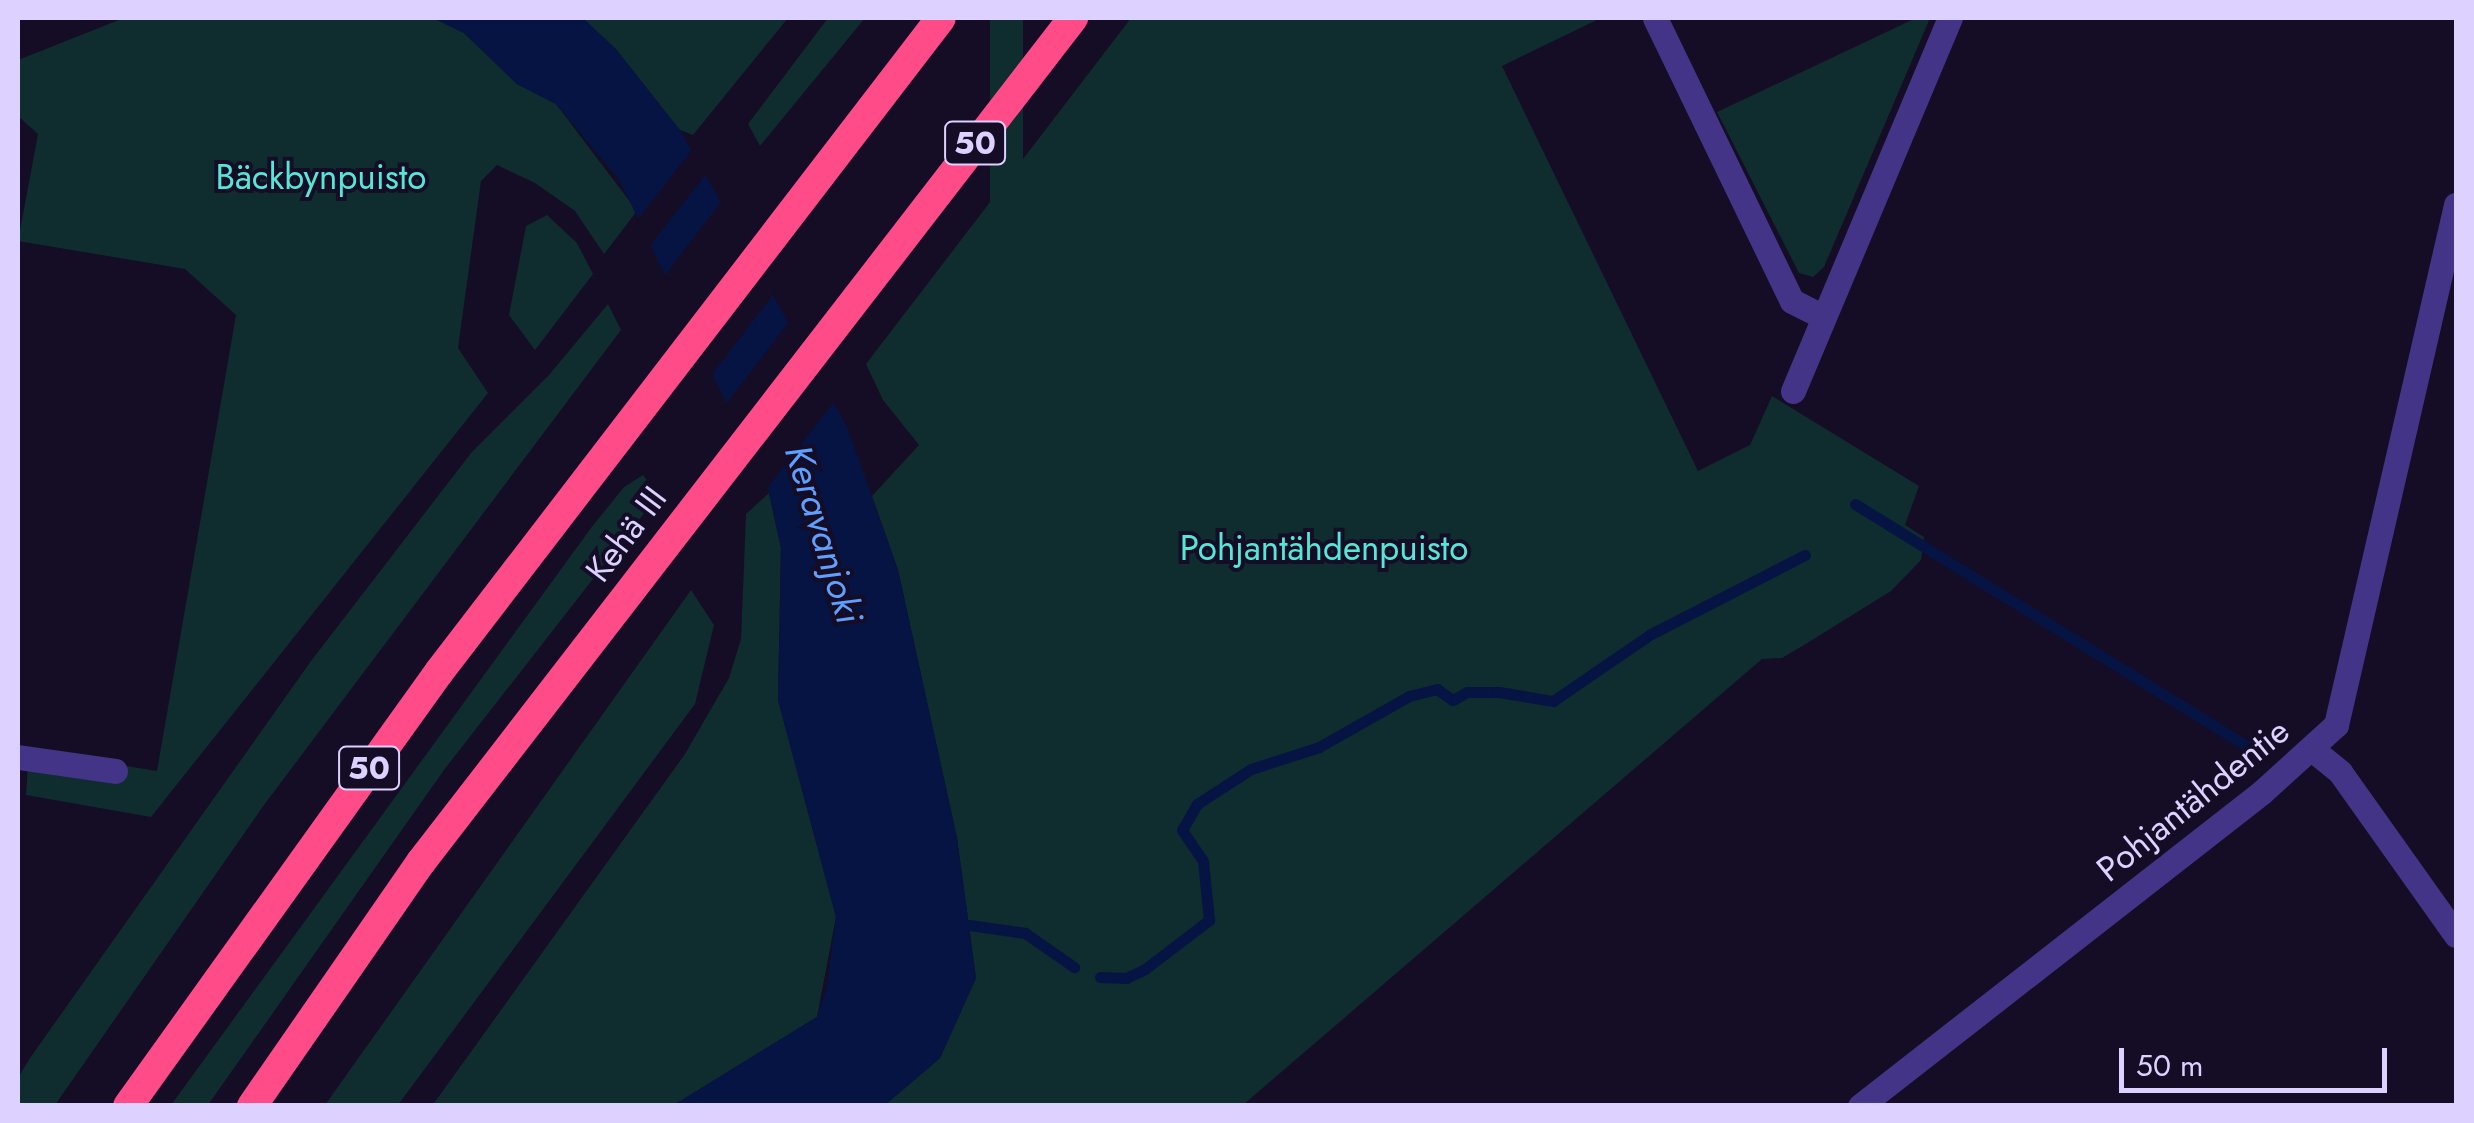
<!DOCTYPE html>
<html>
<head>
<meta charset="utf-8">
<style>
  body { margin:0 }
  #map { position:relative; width:2474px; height:1123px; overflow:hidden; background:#140d25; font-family:Jost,sans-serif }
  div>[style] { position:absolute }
  .green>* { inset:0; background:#0f2c2f; transform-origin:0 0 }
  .water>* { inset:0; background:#061444 }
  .pier>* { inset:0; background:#140d25 }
  .stream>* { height:11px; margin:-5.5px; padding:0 5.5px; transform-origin:5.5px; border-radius:5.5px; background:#061444 }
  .minor>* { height:25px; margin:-12.5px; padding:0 12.5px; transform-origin:12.5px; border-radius:12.5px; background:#433487 }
  .highway>* { height:30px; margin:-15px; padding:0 15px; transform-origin:15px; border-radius:15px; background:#ff4c89 }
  span { translate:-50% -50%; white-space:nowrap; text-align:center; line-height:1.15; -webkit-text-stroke:8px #140d25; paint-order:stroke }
  .shield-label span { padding:2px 8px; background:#140d25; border:2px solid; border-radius:8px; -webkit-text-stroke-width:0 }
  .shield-label { font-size:32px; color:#dcd1ff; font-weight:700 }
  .park-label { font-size:35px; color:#54e7d7 }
  .street-label { font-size:35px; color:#dcd1ff }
  .water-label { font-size:38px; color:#5f9fff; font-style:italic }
  .frame { position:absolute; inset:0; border:20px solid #dcd1ff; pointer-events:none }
  .scale { position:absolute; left:2119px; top:1048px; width:268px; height:45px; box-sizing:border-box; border:5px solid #dcd1ff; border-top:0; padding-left:12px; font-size:30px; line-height:35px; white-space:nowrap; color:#dcd1ff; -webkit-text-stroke:8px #140d25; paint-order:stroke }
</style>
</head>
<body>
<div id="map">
  <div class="green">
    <div style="clip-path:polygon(124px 18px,433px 18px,464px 33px,517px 84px,556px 104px,637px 211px,604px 254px,575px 211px,535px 183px,497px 165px,481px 181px,458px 348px,488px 393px,151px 817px,26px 795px,29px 750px,157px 771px,236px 315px,185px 269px,18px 241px,38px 134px,18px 116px,18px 60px)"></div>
    <div style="clip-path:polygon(583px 18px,788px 18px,693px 135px,680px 130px)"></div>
    <div style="clip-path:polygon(828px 18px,865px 18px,760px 146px,748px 124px)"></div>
    <div style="left:990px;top:18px;width:33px;height:287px"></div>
    <div style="clip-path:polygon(1131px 18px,1601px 18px,1502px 66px,1698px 471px,1750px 445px,1772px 396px,1919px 486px,1905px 525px,1924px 537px,1921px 560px,1891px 591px,1809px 642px,1782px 658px,1762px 659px,1243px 1105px,885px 1105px,940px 1058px,976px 978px,957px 838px,898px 570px,872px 496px,919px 445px,883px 400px,866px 364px)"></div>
    <div style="clip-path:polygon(1916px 18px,1930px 18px,1824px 267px,1813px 277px,1799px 273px,1717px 112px)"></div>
    <div style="clip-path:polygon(547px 215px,577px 243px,593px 274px,535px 350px,509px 315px,526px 226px)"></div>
    <div style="clip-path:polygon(608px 304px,621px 330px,264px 805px,55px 1105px,18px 1105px,18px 1078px,30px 1058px,311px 661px,471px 453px,549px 375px)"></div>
    <div style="clip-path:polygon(643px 475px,652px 487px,649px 507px,444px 770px,208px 1105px,171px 1105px,591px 528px,624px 487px)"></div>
    <div style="clip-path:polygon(769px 493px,781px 548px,778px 700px,836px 917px,817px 1017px,674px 1105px,432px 1106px,685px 754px,729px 678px,741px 639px,746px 514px)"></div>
    <div style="clip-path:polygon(691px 590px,714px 625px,695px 704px,398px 1105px,325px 1105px)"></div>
  </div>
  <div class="water">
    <div style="clip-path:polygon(433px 18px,583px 18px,616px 49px,680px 130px,847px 427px,898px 570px,957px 838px,976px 978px,940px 1058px,885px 1105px,674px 1105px,817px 1017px,827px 987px,836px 917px,778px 700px,781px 548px,769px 493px,619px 179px,556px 104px,517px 84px,464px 33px)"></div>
  </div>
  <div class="pier">
    <div style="clip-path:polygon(695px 146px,709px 170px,650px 246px,637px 220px)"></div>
    <div style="clip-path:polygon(724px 198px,776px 291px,710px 377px,664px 276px)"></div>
    <div style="clip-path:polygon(792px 318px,837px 398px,764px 492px,724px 406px)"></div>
  </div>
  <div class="stream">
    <div style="left:1855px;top:504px;width:472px;rotate:31.7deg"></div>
    <div style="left:969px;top:925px;width:57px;rotate:8.1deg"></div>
    <div style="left:1025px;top:933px;width:60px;rotate:34.8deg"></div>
    <div style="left:1100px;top:977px;width:26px;rotate:2deg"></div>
    <div style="left:1126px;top:978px;width:21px;rotate:-25deg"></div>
    <div style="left:1145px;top:969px;width:81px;rotate:-37.4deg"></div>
    <div style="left:1209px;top:920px;width:59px;rotate:-95.8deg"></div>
    <div style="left:1203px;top:861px;width:37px;rotate:-124deg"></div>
    <div style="left:1182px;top:830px;width:30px;rotate:-60deg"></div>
    <div style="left:1197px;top:804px;width:64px;rotate:-32.9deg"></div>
    <div style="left:1251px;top:769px;width:71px;rotate:-17.9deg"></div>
    <div style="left:1319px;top:747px;width:103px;rotate:-29.5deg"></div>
    <div style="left:1409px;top:696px;width:29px;rotate:-14deg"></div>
    <div style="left:1437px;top:689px;width:19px;rotate:35deg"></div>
    <div style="left:1453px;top:700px;width:16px;rotate:-30deg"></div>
    <div style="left:1467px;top:692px;width:32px"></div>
    <div style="left:1499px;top:692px;width:55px;rotate:9.5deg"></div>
    <div style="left:1553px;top:701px;width:119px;rotate:-34.4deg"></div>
    <div style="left:1651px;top:634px;width:173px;rotate:-27.2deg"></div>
  </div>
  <div class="minor">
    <div style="left:1655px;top:18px;width:314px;rotate:64.2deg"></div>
    <div style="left:1792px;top:301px;width:34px;rotate:27deg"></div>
    <div style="left:1793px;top:391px;width:405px;rotate:-67.2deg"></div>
    <div style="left:2313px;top:750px;width:35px;rotate:39deg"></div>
    <div style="left:2340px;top:772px;width:200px;rotate:54.6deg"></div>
    <div style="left:18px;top:757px;width:98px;rotate:8.2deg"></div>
    <div style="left:1860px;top:1106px;width:510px;rotate:-37.99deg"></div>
    <div style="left:2262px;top:792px;width:100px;rotate:-42.2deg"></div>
    <div style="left:2336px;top:725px;width:534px;rotate:-77.01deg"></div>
  </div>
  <div class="highway">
    <div style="left:128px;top:1106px;width:534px;rotate:-54.38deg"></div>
    <div style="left:439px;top:672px;width:824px;rotate:-52.49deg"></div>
    <div style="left:252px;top:1106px;width:297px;rotate:-55.3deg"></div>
    <div style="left:421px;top:862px;width:1067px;rotate:-52.31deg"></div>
  </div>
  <div class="shield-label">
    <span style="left:975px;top:143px">50</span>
    <span style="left:369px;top:768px">50</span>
  </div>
  <div class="park-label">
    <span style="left:321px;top:177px">Bäckbynpuisto</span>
    <span style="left:1324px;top:548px">Pohjantähdenpuisto</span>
  </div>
  <div class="street-label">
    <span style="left:626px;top:534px;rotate:-53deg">Kehä III</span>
    <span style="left:2193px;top:800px;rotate:-39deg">Pohjantähdentie</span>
  </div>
  <div class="water-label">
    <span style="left:824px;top:534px;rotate:73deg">Keravanjoki</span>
  </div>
  <div class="frame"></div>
  <div class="scale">50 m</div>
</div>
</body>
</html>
